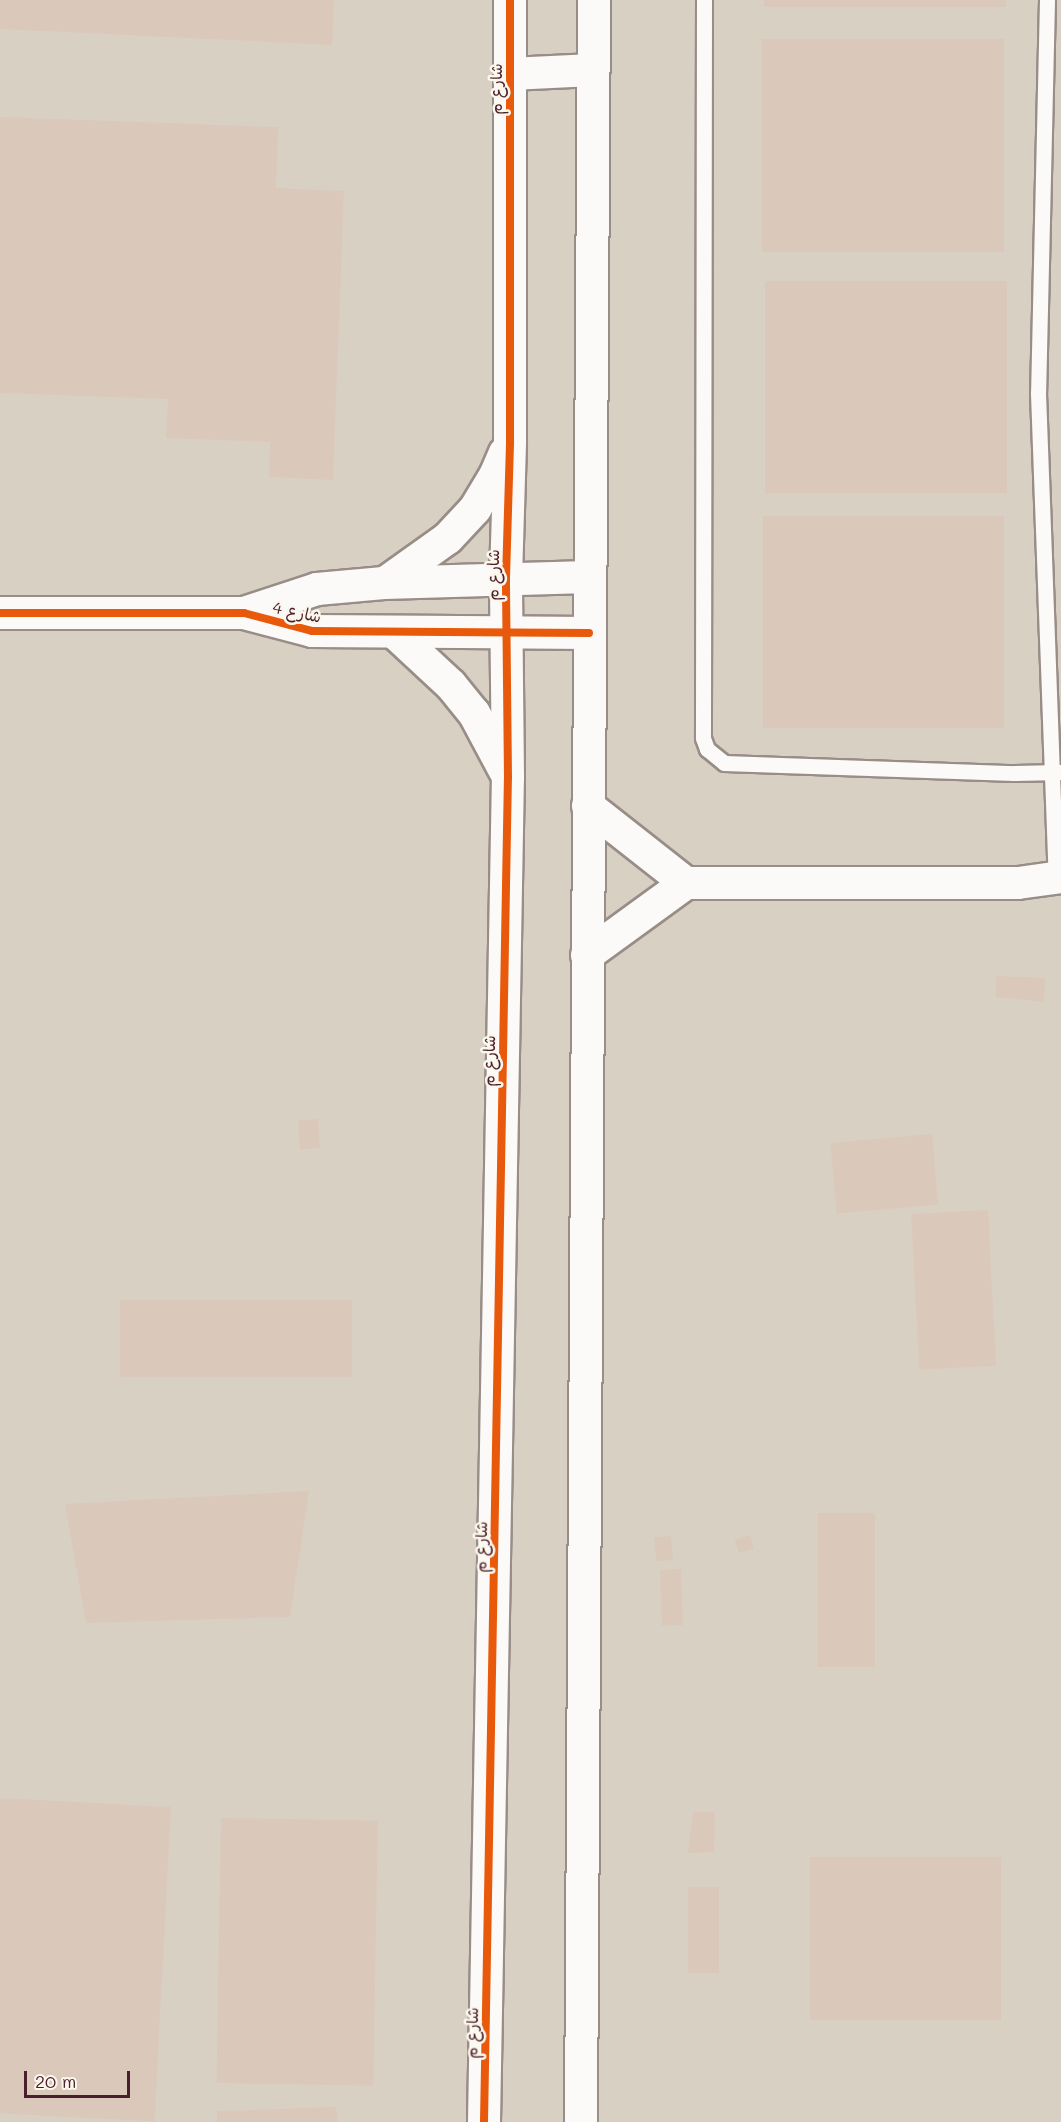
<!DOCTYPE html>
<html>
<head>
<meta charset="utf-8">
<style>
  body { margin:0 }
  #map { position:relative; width:1061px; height:2122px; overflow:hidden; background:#e8e0d1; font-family:Mali,"Playpen Sans Arabic",sans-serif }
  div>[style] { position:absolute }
  .industrial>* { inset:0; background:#d9d0c4; transform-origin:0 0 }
  .building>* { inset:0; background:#dac9ba; transform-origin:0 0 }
  .roads { filter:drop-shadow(2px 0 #988d87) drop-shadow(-2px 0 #988d87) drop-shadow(0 2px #988d87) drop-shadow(0 -2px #988d87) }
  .service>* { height:15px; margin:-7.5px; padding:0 7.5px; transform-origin:7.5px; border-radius:7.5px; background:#fcfaf8 }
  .minor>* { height:32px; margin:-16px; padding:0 16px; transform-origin:16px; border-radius:16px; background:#fcfaf8 }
  .cycleway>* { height:8px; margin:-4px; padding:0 4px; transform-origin:4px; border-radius:4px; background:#e8590c }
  span { translate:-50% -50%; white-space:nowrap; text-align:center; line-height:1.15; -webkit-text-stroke:5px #fbf7ec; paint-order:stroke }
  .street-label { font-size:16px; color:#4a1f2b }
  .scale { position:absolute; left:24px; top:2071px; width:106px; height:27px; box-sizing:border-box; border:3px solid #4a1f2b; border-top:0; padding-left:8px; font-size:18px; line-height:21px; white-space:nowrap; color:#4a1f2b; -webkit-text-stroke:4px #fbf7ec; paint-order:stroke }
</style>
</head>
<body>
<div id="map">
  <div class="industrial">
    <div style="left:0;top:0;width:1061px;height:2122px"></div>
  </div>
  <div class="building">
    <div style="clip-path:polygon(0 0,334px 0,332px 45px,0 29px)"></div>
    <div style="left:764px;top:0;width:242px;height:7px"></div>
    <div style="left:762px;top:39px;width:242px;height:213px"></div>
    <div style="clip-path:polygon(0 117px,278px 127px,276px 188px,344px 191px,333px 480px,269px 477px,270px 442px,166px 438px,168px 399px,0 393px)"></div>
    <div style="left:765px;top:281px;width:242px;height:212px"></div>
    <div style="left:763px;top:516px;width:241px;height:212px"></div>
    <div style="clip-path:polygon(996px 976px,1045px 978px,1044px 1002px,996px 997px)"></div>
    <div style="left:318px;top:1119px;width:29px;height:20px;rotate:86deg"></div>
    <div style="left:932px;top:1134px;width:71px;height:102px;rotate:85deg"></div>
    <div style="left:988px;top:1210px;width:156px;height:77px;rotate:87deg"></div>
    <div style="left:120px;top:1300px;width:232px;height:77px"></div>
    <div style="clip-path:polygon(309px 1491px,290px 1617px,86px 1623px,65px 1504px)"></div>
    <div style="left:875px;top:1513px;width:154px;height:57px;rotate:90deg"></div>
    <div style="left:750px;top:1535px;width:14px;height:16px;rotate:73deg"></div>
    <div style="left:671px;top:1536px;width:24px;height:17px;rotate:85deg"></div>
    <div style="left:681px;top:1569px;width:56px;height:21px;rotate:88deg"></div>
    <div style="left:171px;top:1807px;width:315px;height:171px;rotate:93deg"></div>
    <div style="clip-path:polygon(693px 1812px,715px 1812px,714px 1852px,688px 1853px)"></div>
    <div style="left:221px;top:1818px;width:157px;height:265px;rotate:1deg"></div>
    <div style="left:1001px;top:1857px;width:163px;height:191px;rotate:90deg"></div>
    <div style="left:688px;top:1887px;width:31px;height:86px"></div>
    <div style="clip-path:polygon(336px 2107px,338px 2122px,217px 2122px,217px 2111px)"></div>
  </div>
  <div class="roads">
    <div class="service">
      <div style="left:704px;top:0;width:738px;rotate:90.08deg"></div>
      <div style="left:703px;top:738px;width:12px;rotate:70deg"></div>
      <div style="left:707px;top:749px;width:22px;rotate:39deg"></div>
      <div style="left:724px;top:763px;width:290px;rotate:2deg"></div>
      <div style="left:1014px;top:773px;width:47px;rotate:-1.2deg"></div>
      <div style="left:1047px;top:0;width:393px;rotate:91.3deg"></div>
      <div style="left:1038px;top:393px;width:485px;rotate:87.9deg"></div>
    </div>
    <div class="minor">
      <div style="left:510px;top:74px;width:83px;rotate:-2.8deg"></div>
      <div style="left:385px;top:583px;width:77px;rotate:-35.5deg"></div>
      <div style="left:448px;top:538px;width:40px;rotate:-47deg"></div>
      <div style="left:475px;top:509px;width:39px;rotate:-59deg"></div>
      <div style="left:495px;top:476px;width:25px;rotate:-67deg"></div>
      <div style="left:0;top:613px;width:244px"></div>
      <div style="left:244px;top:613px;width:70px;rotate:14.8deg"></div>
      <div style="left:312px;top:631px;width:277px;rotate:0.4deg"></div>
      <div style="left:244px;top:613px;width:77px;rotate:-18.2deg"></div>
      <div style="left:317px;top:589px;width:67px;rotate:-5.1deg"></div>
      <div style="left:384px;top:583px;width:204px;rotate:-1.7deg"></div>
      <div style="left:395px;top:633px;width:76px;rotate:42.9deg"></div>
      <div style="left:451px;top:685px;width:36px;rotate:51deg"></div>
      <div style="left:474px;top:713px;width:66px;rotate:61.9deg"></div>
      <div style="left:588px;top:806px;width:125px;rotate:38.2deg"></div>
      <div style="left:587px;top:955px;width:122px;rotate:-36deg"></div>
      <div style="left:686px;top:883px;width:332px"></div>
      <div style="left:1018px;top:883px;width:43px;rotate:-7.9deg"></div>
      <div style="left:484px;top:2122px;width:1344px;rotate:-88.98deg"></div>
      <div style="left:508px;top:778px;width:200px;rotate:-90.6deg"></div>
      <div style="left:506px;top:578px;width:137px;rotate:-88.3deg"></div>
      <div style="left:510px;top:441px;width:441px;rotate:-90deg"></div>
      <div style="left:581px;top:2122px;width:2122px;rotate:-89.65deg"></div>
    </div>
  </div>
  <div class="cycleway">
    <div style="left:0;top:613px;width:244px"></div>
    <div style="left:244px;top:613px;width:70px;rotate:14.8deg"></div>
    <div style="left:312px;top:631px;width:277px;rotate:0.4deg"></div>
    <div style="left:484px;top:2122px;width:1344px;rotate:-88.98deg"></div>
    <div style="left:508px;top:778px;width:200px;rotate:-90.6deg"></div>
    <div style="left:506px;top:578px;width:137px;rotate:-88.3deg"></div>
    <div style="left:510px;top:441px;width:441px;rotate:-90deg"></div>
  </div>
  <div class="street-label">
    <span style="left:496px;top:89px;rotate:-90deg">شارع م</span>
    <span style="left:493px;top:575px;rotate:-89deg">شارع م</span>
    <span style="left:297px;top:612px;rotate:12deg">شارع 4</span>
    <span style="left:489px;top:1061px;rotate:-89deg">شارع م</span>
    <span style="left:481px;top:1547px;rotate:-89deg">شارع م</span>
    <span style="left:472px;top:2033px;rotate:-89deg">شارع م</span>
  </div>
  <div class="scale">20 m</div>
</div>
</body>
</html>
